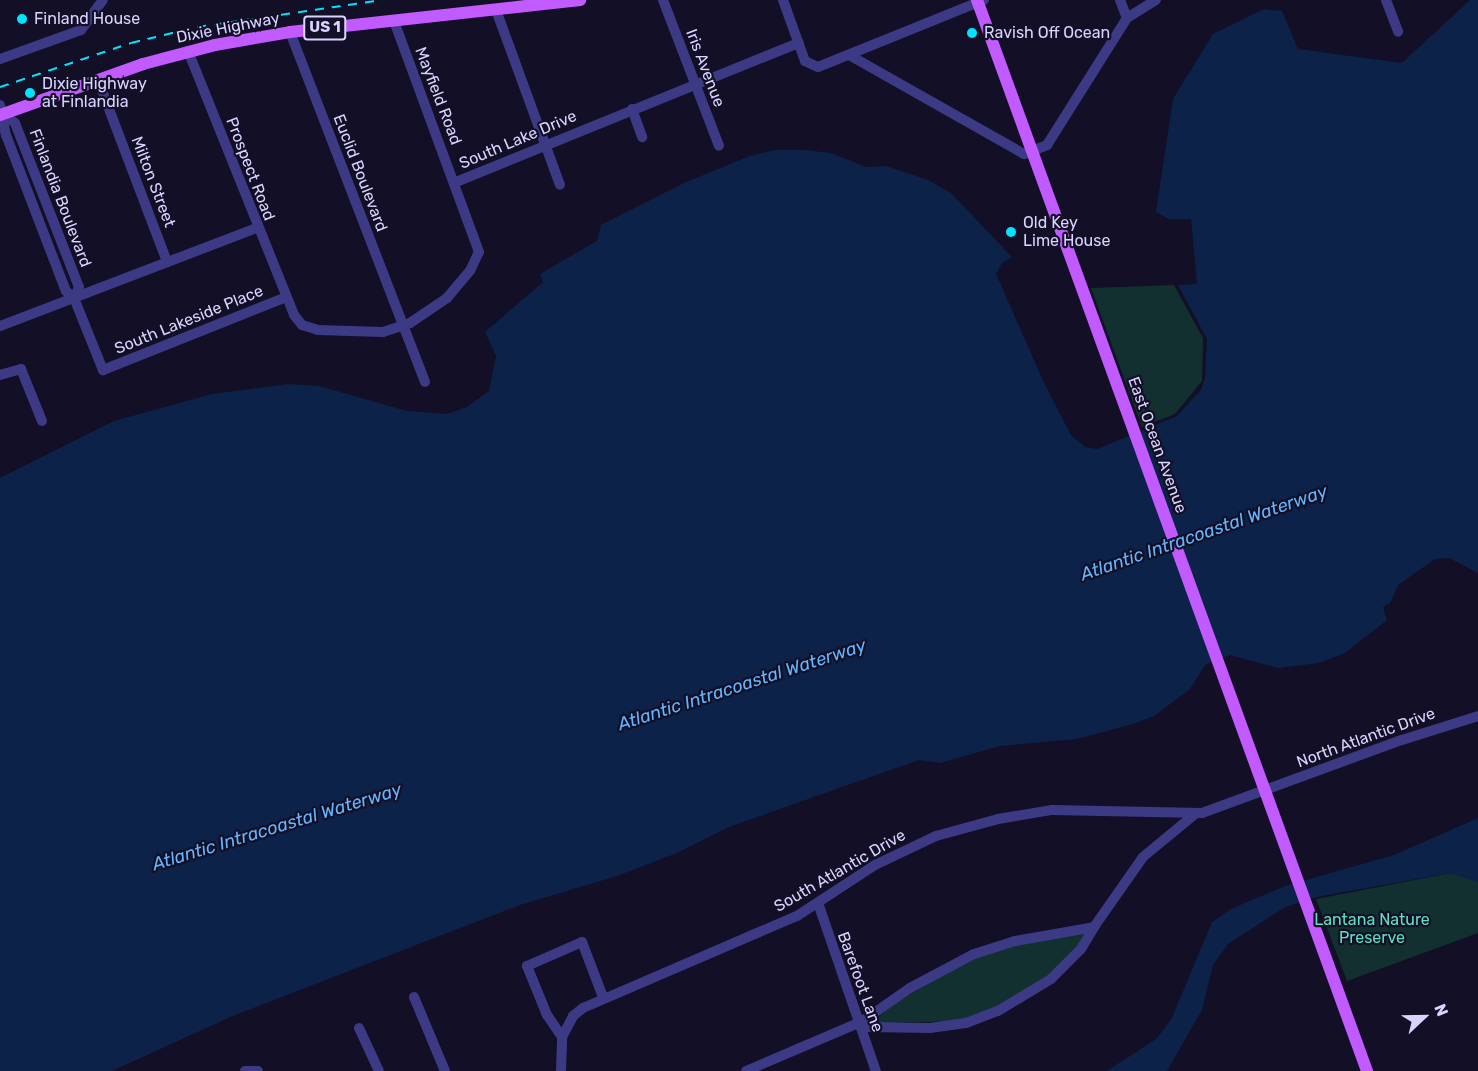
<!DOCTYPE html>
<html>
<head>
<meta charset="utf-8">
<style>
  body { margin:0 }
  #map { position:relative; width:1478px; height:1071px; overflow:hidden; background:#130f26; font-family:Rubik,sans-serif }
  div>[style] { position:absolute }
  .green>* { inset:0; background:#12302f }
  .water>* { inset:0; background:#0c2248 }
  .minor>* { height:10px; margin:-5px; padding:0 5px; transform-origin:5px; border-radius:5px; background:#3d3a85 }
  .major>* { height:12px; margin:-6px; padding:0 6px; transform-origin:6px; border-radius:6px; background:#c25bff }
  .rail>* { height:2px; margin-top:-1px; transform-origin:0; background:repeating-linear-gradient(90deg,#00e5ff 0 9px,transparent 0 17px) }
  .dots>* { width:16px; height:16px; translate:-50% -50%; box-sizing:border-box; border:3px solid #130f26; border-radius:50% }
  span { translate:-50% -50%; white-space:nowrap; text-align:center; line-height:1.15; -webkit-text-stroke:4.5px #130f26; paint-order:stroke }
  .shield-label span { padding:2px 4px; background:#130f26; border:2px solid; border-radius:4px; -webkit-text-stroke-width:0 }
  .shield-label { font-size:15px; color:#d9d4ff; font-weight:700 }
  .poi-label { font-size:16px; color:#d9d4ff }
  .left { translate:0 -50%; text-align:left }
  .street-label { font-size:16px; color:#d9d4ff }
  .park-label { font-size:16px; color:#5fe0c0 }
  .water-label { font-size:18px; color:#62b6ff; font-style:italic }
  .north { position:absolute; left:1394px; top:987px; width:60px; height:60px; -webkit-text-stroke:4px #130f26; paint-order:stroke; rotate:68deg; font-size:16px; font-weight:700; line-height:24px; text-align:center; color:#d9d4ff }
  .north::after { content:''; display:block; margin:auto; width:21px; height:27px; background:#d9d4ff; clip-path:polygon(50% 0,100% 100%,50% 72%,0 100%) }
</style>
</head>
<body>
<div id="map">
  <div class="green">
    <div style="clip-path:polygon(1174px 285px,1203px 338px,1202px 381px,1175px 414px,1142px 427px,1091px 288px)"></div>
    <div style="clip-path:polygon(1451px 873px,1478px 882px,1478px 933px,1347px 981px,1316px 899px)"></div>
    <div style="clip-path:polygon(1091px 930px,1076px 952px,1042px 982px,1004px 1007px,960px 1021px,878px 1023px,877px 1018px,900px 1000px,969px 960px,1011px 946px)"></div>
  </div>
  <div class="water">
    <div style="clip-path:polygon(1470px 0,1478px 0,1478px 573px,1449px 558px,1435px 559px,1398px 585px,1390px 603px,1383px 607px,1387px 620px,1345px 653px,1319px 663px,1278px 668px,1230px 655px,1206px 664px,1189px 690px,1154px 716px,1133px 724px,1077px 739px,1000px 746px,940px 763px,919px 760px,729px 827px,677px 853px,617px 876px,520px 905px,235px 1015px,112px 1071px,0 1071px,0 478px,114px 421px,212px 394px,288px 384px,319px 386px,407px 411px,447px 414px,467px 407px,489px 391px,496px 356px,485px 332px,543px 282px,540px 274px,597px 241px,601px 225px,686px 182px,750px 156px,774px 150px,805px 150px,831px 153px,866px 167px,886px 166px,928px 180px,951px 193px,1012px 257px,1002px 263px,996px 274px,1045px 385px,1071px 435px,1085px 447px,1097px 449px,1177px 416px,1201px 390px,1205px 378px,1207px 339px,1178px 285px,1197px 284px,1191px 219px,1169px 219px,1156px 212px,1173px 99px,1213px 34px,1264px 9px,1282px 11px,1298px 49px,1402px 63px)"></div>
    <div style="clip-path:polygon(1478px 818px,1478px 882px,1451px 873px,1316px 897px,1285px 907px,1228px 944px,1213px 965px,1202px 1010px,1167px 1071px,1107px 1071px,1156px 1039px,1171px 1020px,1212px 922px,1231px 909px,1285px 886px,1394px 855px)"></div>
  </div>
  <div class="minor">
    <div style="left:663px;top:0;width:156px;rotate:69deg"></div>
    <div style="left:783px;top:0;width:65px;rotate:70.2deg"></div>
    <div style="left:805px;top:61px;width:14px;rotate:25deg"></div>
    <div style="left:818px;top:67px;width:179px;rotate:-22deg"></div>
    <div style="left:1120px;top:0;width:19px;rotate:69deg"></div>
    <div style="left:1386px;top:0;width:34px;rotate:69deg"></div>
    <div style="left:496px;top:10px;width:186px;rotate:69.9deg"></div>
    <div style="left:290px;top:32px;width:375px;rotate:68.9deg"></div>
    <div style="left:188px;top:51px;width:284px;rotate:68.1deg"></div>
    <div style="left:294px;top:315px;width:13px;rotate:51deg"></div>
    <div style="left:302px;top:325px;width:17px;rotate:17deg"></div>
    <div style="left:318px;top:330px;width:65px;rotate:1.8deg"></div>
    <div style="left:383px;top:332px;width:28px;rotate:-18deg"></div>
    <div style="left:410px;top:323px;width:45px;rotate:-34deg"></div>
    <div style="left:447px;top:298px;width:35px;rotate:-50deg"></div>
    <div style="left:470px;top:271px;width:21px;rotate:-65deg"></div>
    <div style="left:479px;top:252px;width:246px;rotate:-110.2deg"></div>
    <div style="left:849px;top:55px;width:201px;rotate:29.5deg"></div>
    <div style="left:1024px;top:154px;width:25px;rotate:-21deg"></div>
    <div style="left:1047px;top:145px;width:150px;rotate:-57.8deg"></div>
    <div style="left:1127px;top:18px;width:34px;rotate:-32deg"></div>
    <div style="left:0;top:59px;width:86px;rotate:-19.7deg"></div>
    <div style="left:81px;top:30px;width:37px;rotate:-54deg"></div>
    <div style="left:98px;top:80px;width:195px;rotate:69.2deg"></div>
    <div style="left:0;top:105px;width:31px;rotate:79deg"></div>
    <div style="left:6px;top:135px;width:167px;rotate:69deg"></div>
    <div style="left:66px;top:291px;width:11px;rotate:41deg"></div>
    <div style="left:74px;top:298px;width:78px;rotate:68.1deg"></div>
    <div style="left:103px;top:370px;width:197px;rotate:-21.7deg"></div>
    <div style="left:632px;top:109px;width:30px;rotate:70deg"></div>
    <div style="left:3px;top:114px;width:15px;rotate:37deg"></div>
    <div style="left:15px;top:123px;width:176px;rotate:68.7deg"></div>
    <div style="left:79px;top:287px;width:12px;rotate:114deg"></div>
    <div style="left:456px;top:182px;width:370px;rotate:-22.1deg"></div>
    <div style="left:0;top:326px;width:275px;rotate:-20.9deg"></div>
    <div style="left:0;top:375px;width:22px;rotate:-16deg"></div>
    <div style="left:21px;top:369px;width:56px;rotate:68deg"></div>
    <div style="left:818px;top:903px;width:178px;rotate:71deg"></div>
    <div style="left:414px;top:997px;width:80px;rotate:67.3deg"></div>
    <div style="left:861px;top:1022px;width:9px;rotate:32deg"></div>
    <div style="left:869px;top:1027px;width:61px;rotate:0.9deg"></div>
    <div style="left:930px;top:1028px;width:36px;rotate:-8deg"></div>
    <div style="left:966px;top:1023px;width:34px;rotate:-21deg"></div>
    <div style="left:998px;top:1011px;width:62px;rotate:-31.1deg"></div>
    <div style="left:1051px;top:979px;width:42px;rotate:-45deg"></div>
    <div style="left:1081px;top:949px;width:26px;rotate:-59deg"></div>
    <div style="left:359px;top:1028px;width:47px;rotate:65.1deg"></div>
    <div style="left:562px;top:1037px;width:27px;rotate:-124deg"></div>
    <div style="left:547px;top:1015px;width:53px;rotate:-112.2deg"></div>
    <div style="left:527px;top:966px;width:60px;rotate:-23.6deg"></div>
    <div style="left:582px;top:942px;width:59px;rotate:69.1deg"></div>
    <div style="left:245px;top:1071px;width:13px"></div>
    <div style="left:561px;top:1071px;width:34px;rotate:-88deg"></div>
    <div style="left:562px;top:1037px;width:24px;rotate:-62deg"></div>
    <div style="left:573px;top:1016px;width:13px;rotate:-39deg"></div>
    <div style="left:583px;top:1008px;width:233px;rotate:-23.3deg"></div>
    <div style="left:797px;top:916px;width:93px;rotate:-33.2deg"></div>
    <div style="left:875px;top:865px;width:68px;rotate:-25.4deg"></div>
    <div style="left:936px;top:836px;width:64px;rotate:-15.3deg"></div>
    <div style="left:998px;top:819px;width:55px;rotate:-9.5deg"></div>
    <div style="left:1052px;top:810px;width:150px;rotate:1.1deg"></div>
    <div style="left:1202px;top:813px;width:213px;rotate:-20.1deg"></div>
    <div style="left:1402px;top:740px;width:80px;rotate:-17.5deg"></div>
    <div style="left:746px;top:1071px;width:125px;rotate:-23.1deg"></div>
    <div style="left:861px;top:1022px;width:60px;rotate:-34.8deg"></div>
    <div style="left:910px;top:988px;width:72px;rotate:-28deg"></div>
    <div style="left:974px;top:954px;width:43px;rotate:-17.6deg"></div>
    <div style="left:1015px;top:941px;width:80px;rotate:-10deg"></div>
    <div style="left:1094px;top:927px;width:85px;rotate:-55deg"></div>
    <div style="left:1143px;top:857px;width:67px;rotate:-39.6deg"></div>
  </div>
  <div class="major">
    <div style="left:977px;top:0;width:1140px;rotate:69.99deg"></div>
    <div style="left:0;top:115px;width:152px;rotate:-19.6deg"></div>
    <div style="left:143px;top:64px;width:74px;rotate:-14.8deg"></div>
    <div style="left:215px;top:45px;width:76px;rotate:-9.8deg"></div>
    <div style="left:290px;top:32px;width:292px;rotate:-6.3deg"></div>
  </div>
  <div class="rail">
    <div style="left:0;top:87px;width:138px;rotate:-18.6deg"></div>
    <div style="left:131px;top:43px;width:68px;rotate:-13.6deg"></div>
    <div style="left:197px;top:27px;width:187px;rotate:-8.3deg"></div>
  </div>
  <div class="dots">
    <div style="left:22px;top:19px;background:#00e5ff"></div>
    <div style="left:972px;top:33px;background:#00e5ff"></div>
    <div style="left:30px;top:93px;background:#00e5ff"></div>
    <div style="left:1011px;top:232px;background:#00e5ff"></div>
  </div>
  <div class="shield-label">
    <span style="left:325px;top:28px">US 1</span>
  </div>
  <div class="poi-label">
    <span class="left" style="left:34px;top:19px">Finland House</span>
    <span class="left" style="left:984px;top:33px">Ravish Off Ocean</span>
    <span class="left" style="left:42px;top:93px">Dixie Highway<br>at Finlandia</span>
    <span class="left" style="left:1023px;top:232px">Old Key<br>Lime House</span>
  </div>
  <div class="street-label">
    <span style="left:228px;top:28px;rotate:-11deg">Dixie Highway</span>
    <span style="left:705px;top:68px;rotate:69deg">Iris Avenue</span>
    <span style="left:438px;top:96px;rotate:69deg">Mayfield Road</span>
    <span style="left:518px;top:140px;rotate:-23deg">South Lake Drive</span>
    <span style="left:250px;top:169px;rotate:69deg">Prospect Road</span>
    <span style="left:360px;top:173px;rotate:69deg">Euclid Boulevard</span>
    <span style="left:153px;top:182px;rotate:69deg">Milton Street</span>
    <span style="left:60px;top:198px;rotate:69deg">Finlandia Boulevard</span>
    <span style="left:189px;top:320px;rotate:-22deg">South Lakeside Place</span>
    <span style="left:1157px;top:445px;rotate:70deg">East Ocean Avenue</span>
    <span style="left:1366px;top:738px;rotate:-20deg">North Atlantic Drive</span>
    <span style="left:840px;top:871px;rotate:-30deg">South Atlantic Drive</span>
    <span style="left:860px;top:982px;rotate:70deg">Barefoot Lane</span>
  </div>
  <div class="park-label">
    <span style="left:1372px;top:929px">Lantana Nature<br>Preserve</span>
  </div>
  <div class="water-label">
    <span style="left:1204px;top:533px;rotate:-19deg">Atlantic Intracoastal Waterway</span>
    <span style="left:742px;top:685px;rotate:-18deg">Atlantic Intracoastal Waterway</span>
    <span style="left:277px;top:827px;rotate:-17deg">Atlantic Intracoastal Waterway</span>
  </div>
  <div class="north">N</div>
</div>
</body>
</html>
